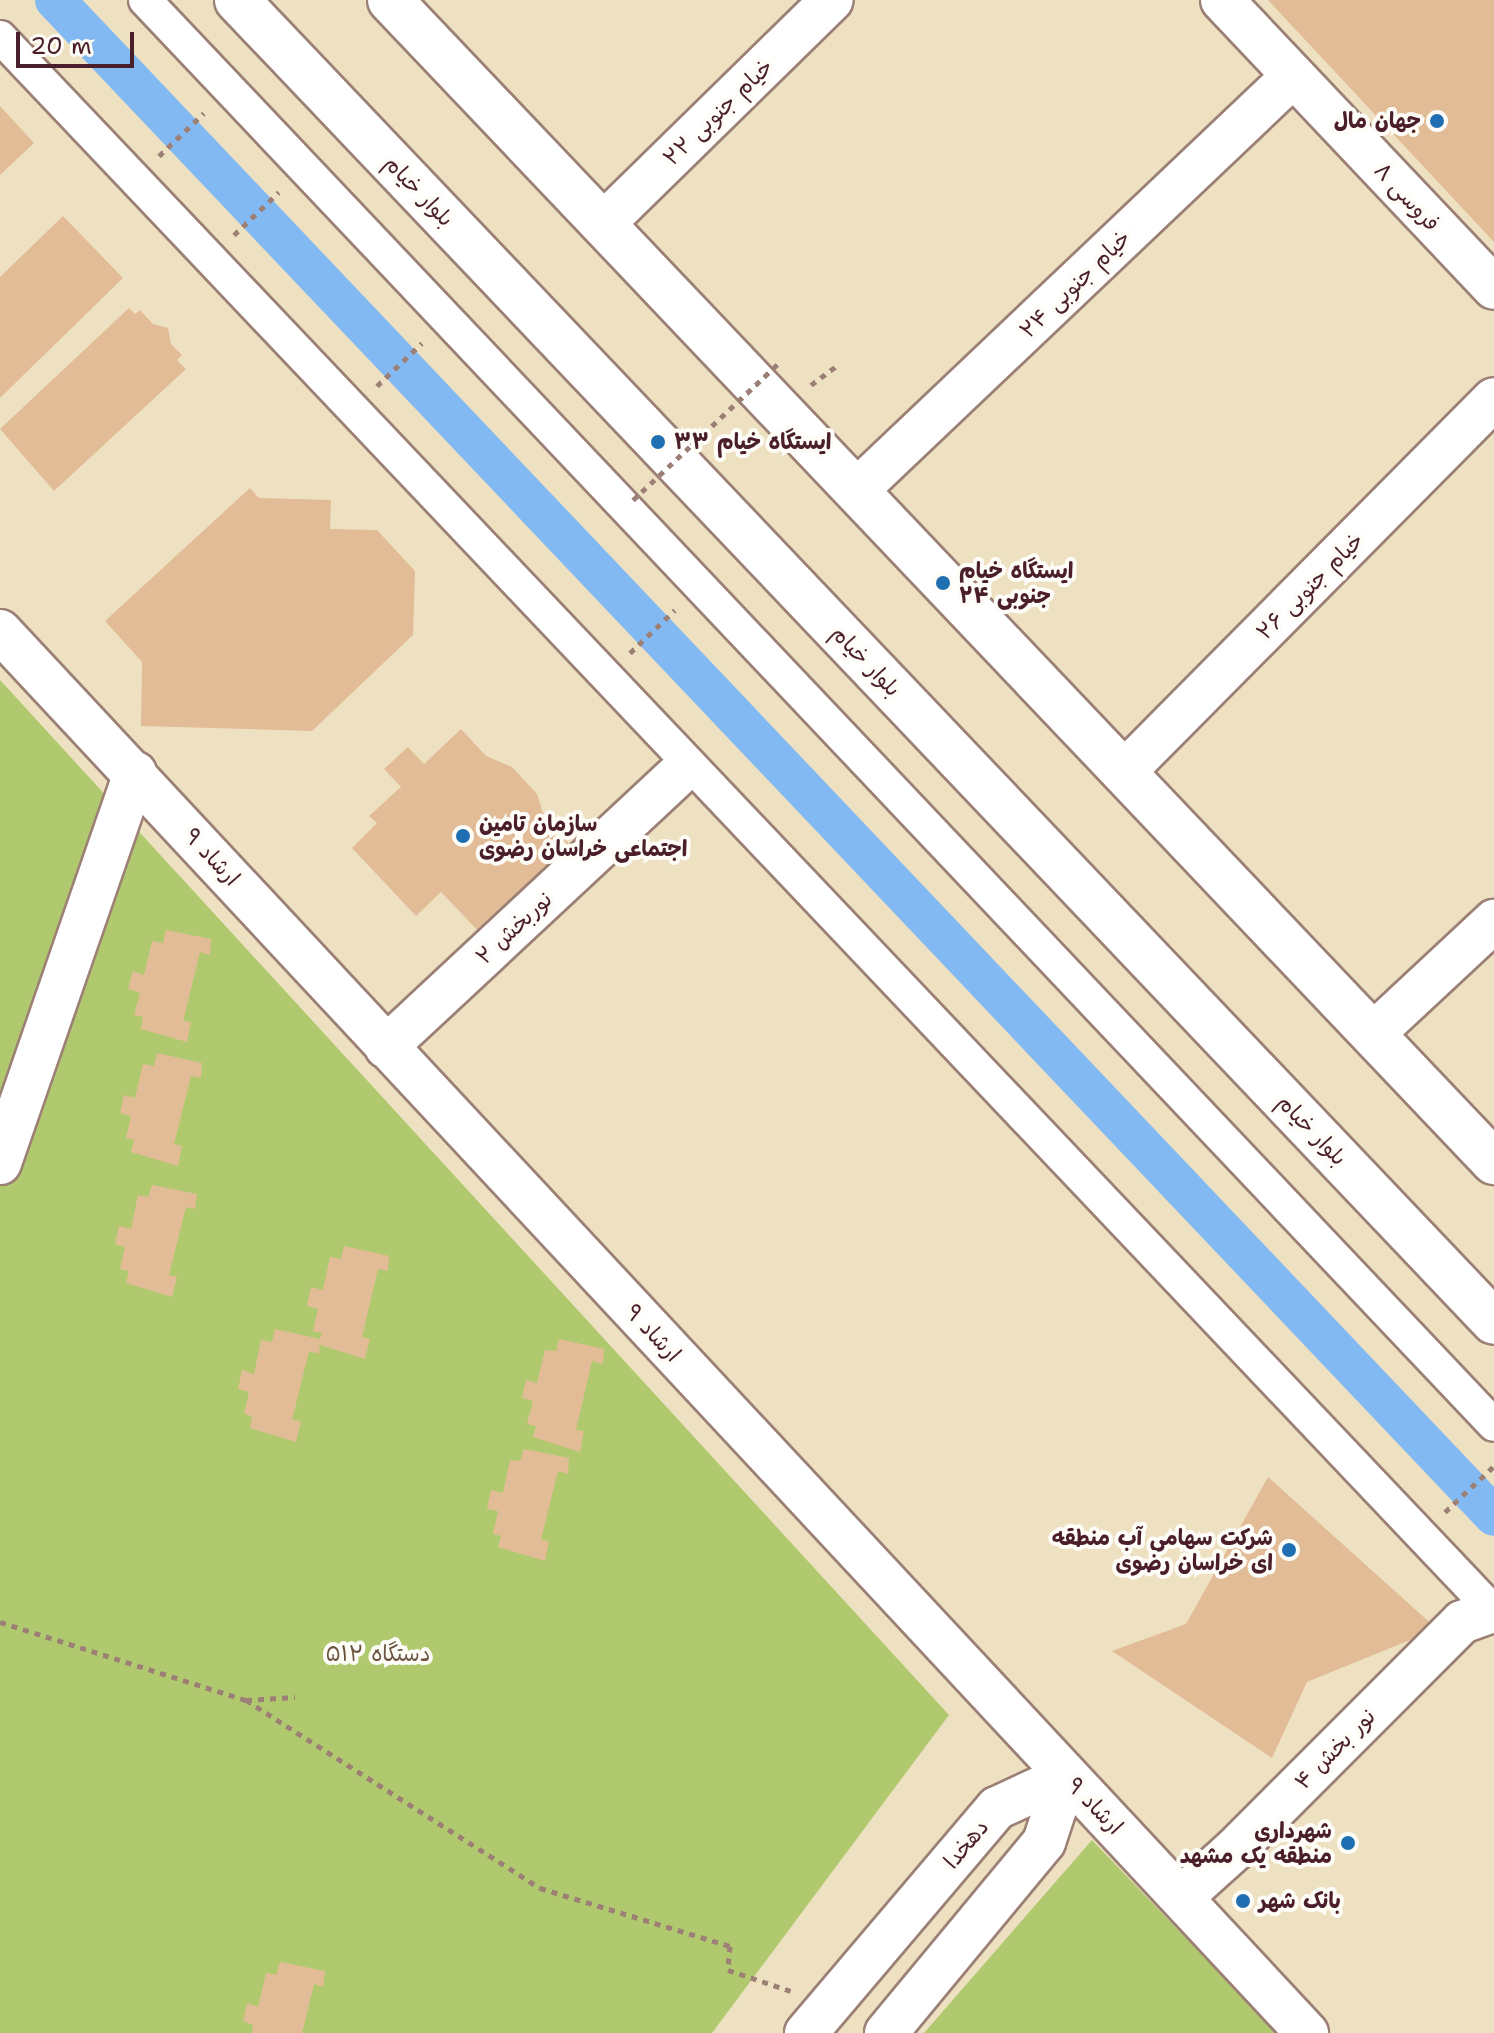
<!DOCTYPE html>
<html>
<head>
<meta charset="utf-8">
<style>
  body { margin:0 }
  #map { position:relative; width:1494px; height:2033px; overflow:hidden; background:#eee1c2; font-family:"Shantell Sans","Playpen Sans Arabic",sans-serif }
  div>[style] { position:absolute }
  .green>* { inset:0; background:#b1c96e }
  .canal>* { height:40px; margin:-20px; padding:0 20px; transform-origin:20px; border-radius:20px; background:#83b9f2 }
  .building>* { inset:0; background:#e2bc96 }
  .path>* { height:5px; margin-top:-2.5px; transform-origin:0; background:repeating-linear-gradient(90deg,#9c8076 0 6px,transparent 0 12px) }
  .roads { filter:drop-shadow(2px 0 #9c8076) drop-shadow(-2px 0 #9c8076) drop-shadow(0 2px #9c8076) drop-shadow(0 -2px #9c8076) }
  .pedestrian>* { height:32px; margin:-16px; padding:0 16px; transform-origin:16px; border-radius:16px; background:#fff }
  .minor>* { height:42px; margin:-21px; padding:0 21px; transform-origin:21px; border-radius:21px; background:#fff }
  .primary>* { height:44px; margin:-22px; padding:0 22px; transform-origin:22px; border-radius:22px; background:#fff }
  .path-bridge>* { height:5px; margin-top:-2.5px; transform-origin:0; background:repeating-linear-gradient(90deg,#9c8076 0 6px,transparent 0 12px) }
  .dots>* { width:22px; height:22px; translate:-50% -50%; box-sizing:border-box; border:4px solid #fdfcf7; border-radius:50% }
  span { translate:-50% -50%; white-space:nowrap; text-align:center; line-height:1.15; -webkit-text-stroke:8px #fdfcf7; paint-order:stroke }
  .street-label { font-size:22px; color:#4a1f2b }
  .poi-label { font-size:22px; color:#4a1f2b; font-weight:700 }
  .right { translate:-100% -50%; text-align:right }
  .left { translate:0 -50%; text-align:left }
  .park-label { font-size:22px; color:#69523f }
  .scale { position:absolute; left:16px; top:32px; width:118px; height:36px; box-sizing:border-box; border:4px solid #4a1f2b; border-top:0; padding-left:10px; font-size:24px; line-height:28px; white-space:nowrap; color:#4a1f2b; -webkit-text-stroke:6px #fdfcf7; paint-order:stroke }
</style>
</head>
<body>
<div id="map">
  <div class="green">
    <div style="clip-path:polygon(0 680px,949px 1715px,712px 2033px,0 2033px)"></div>
    <div style="clip-path:polygon(1092px 1840px,1277px 2033px,924px 2033px)"></div>
  </div>
  <div class="canal">
    <div style="left:55px;top:0;width:2090px;rotate:46.49deg"></div>
  </div>
  <div class="building">
    <div style="clip-path:polygon(1268px 0,1494px 0,1494px 242px)"></div>
    <div style="clip-path:polygon(0 106px,34px 143px,0 175px)"></div>
    <div style="clip-path:polygon(63px 216px,123px 278px,0 398px,0 277px)"></div>
    <div style="clip-path:polygon(129px 308px,135px 314px,140px 310px,153px 324px,168px 328px,171px 344px,182px 355px,177px 360px,186px 369px,54px 491px,0 429px)"></div>
    <div style="clip-path:polygon(250px 488px,259px 498px,331px 500px,330px 529px,377px 530px,415px 571px,413px 635px,312px 731px,141px 726px,142px 662px,105px 621px)"></div>
    <div style="clip-path:polygon(461px 729px,486px 756px,512px 767px,537px 794px,545px 819px,574px 849px,482px 935px,441px 892px,416px 916px,352px 848px,377px 823px,369px 816px,401px 787px,384px 769px,408px 747px,424px 764px)"></div>
    <div style="clip-path:polygon(166px 930px,211px 939px,210px 955px,200px 952px,183px 1021px,191px 1022px,187px 1042px,141px 1029px,143px 1017px,134px 1015px,140px 993px,128px 989px,133px 971px,144px 975px,152px 941px,163px 943px)"></div>
    <div style="clip-path:polygon(157px 1053px,202px 1063px,201px 1078px,191px 1076px,174px 1144px,182px 1146px,178px 1166px,131px 1152px,134px 1140px,126px 1138px,131px 1116px,120px 1113px,124px 1095px,135px 1098px,143px 1064px,154px 1066px)"></div>
    <div style="clip-path:polygon(152px 1185px,197px 1194px,195px 1209px,186px 1207px,169px 1275px,177px 1277px,172px 1297px,126px 1283px,129px 1271px,120px 1269px,125px 1247px,115px 1244px,119px 1226px,131px 1229px,138px 1195px,148px 1197px)"></div>
    <div style="clip-path:polygon(344px 1246px,389px 1256px,388px 1271px,378px 1269px,362px 1337px,370px 1339px,365px 1359px,320px 1345px,319px 1354px,309px 1351px,292px 1420px,301px 1421px,296px 1442px,250px 1428px,252px 1416px,244px 1414px,249px 1392px,238px 1389px,242px 1370px,254px 1374px,261px 1340px,272px 1342px,275px 1329px,320px 1339px,322px 1333px,313px 1331px,318px 1309px,307px 1306px,311px 1287px,323px 1290px,330px 1257px,341px 1259px)"></div>
    <div style="clip-path:polygon(559px 1339px,604px 1349px,603px 1364px,592px 1361px,576px 1430px,584px 1431px,580px 1452px,533px 1437px,536px 1426px,527px 1424px,533px 1401px,522px 1398px,526px 1380px,537px 1383px,545px 1350px,556px 1351px)"></div>
    <div style="clip-path:polygon(524px 1449px,569px 1458px,568px 1474px,558px 1471px,541px 1540px,549px 1541px,545px 1561px,498px 1547px,501px 1536px,493px 1534px,498px 1511px,487px 1509px,491px 1490px,503px 1493px,510px 1460px,520px 1461px)"></div>
    <div style="clip-path:polygon(1268px 1477px,1437px 1629px,1307px 1682px,1272px 1758px,1112px 1651px,1186px 1624px)"></div>
    <div style="clip-path:polygon(280px 1962px,325px 1971px,323px 1987px,314px 1984px,302px 2033px,252px 2033px,253px 2025px,243px 2021px,247px 2003px,258px 2007px,266px 1973px,276px 1975px)"></div>
  </div>
  <div class="path">
    <div style="left:159px;top:156px;width:62px;rotate:-43.7deg"></div>
    <div style="left:234px;top:235px;width:62px;rotate:-43.7deg"></div>
    <div style="left:811px;top:385px;width:35px;rotate:-37deg"></div>
    <div style="left:377px;top:386px;width:62px;rotate:-43.7deg"></div>
    <div style="left:630px;top:653px;width:62px;rotate:-43.7deg"></div>
    <div style="left:1445px;top:1512px;width:67px;rotate:-43.2deg"></div>
    <div style="left:0;top:1622px;width:258px;rotate:17.6deg"></div>
    <div style="left:246px;top:1700px;width:49px;rotate:-3.5deg"></div>
    <div style="left:246px;top:1700px;width:349px;rotate:32.6deg"></div>
    <div style="left:540px;top:1888px;width:199px;rotate:17deg"></div>
    <div style="left:730px;top:1946px;width:24px;rotate:95deg"></div>
    <div style="left:728px;top:1970px;width:66px;rotate:18.4deg"></div>
  </div>
  <div class="roads">
    <div class="pedestrian">
      <div style="left:145px;top:0;width:1962px;rotate:46.57deg"></div>
      <div style="left:0;top:37px;width:2171px;rotate:46.51deg"></div>
    </div>
    <div class="minor">
      <div style="left:1222px;top:0;width:396px;rotate:46.6deg"></div>
      <div style="left:603px;top:224px;width:320px;rotate:-44.4deg"></div>
      <div style="left:856px;top:491px;width:603px;rotate:-43.52deg"></div>
      <div style="left:0;top:631px;width:1917px;rotate:47.01deg"></div>
      <div style="left:1124px;top:772px;width:525px;rotate:-45.23deg"></div>
      <div style="left:1373px;top:1034px;width:166px;rotate:-43deg"></div>
      <div style="left:386px;top:1047px;width:396px;rotate:-43deg"></div>
      <div style="left:0;top:1163px;width:413px;rotate:-70.9deg"></div>
      <div style="left:1183px;top:1896px;width:70px;rotate:-42.1deg"></div>
      <div style="left:1235px;top:1849px;width:321px;rotate:-45deg"></div>
      <div style="left:1462px;top:1622px;width:33px;rotate:-20deg"></div>
      <div style="left:806px;top:2033px;width:295px;rotate:-49.7deg"></div>
      <div style="left:997px;top:1808px;width:76px;rotate:-24.9deg"></div>
      <div style="left:886px;top:2033px;width:248px;rotate:-50.4deg"></div>
      <div style="left:1044px;top:1842px;width:70px;rotate:-71.6deg"></div>
    </div>
    <div class="primary">
      <div style="left:237px;top:0;width:1824px;rotate:46.44deg"></div>
      <div style="left:390px;top:0;width:1603px;rotate:46.47deg"></div>
    </div>
  </div>
  <div class="path-bridge">
    <div style="left:633px;top:500px;width:203px;rotate:-43.2deg"></div>
  </div>
  <div class="dots">
    <div style="left:1437px;top:121px;background:#1f6fb2"></div>
    <div style="left:658px;top:442px;background:#1f6fb2"></div>
    <div style="left:943px;top:583px;background:#1f6fb2"></div>
    <div style="left:463px;top:836px;background:#1f6fb2"></div>
    <div style="left:1289px;top:1550px;background:#1f6fb2"></div>
    <div style="left:1348px;top:1843px;background:#1f6fb2"></div>
    <div style="left:1243px;top:1901px;background:#1f6fb2"></div>
  </div>
  <div class="street-label">
    <span style="left:718px;top:112px;rotate:-44deg">خیام جنوبی ۲۲</span>
    <span style="left:419px;top:191px;rotate:46deg">بلوار خیام</span>
    <span style="left:1407px;top:197px;rotate:47deg">فروسی ۸</span>
    <span style="left:1075px;top:284px;rotate:-44deg">خیام جنوبی ۲۴</span>
    <span style="left:1310px;top:586px;rotate:-45deg">خیام جنوبی ۲۶</span>
    <span style="left:866px;top:661px;rotate:46deg">بلوار خیام</span>
    <span style="left:212px;top:857px;rotate:47deg">ارشاد ۹</span>
    <span style="left:514px;top:928px;rotate:-43deg">نوربخش ۲</span>
    <span style="left:1312px;top:1130px;rotate:46deg">بلوار خیام</span>
    <span style="left:653px;top:1333px;rotate:47deg">ارشاد ۹</span>
    <span style="left:1335px;top:1749px;rotate:-45deg">نور بخش ۴</span>
    <span style="left:1095px;top:1806px;rotate:46deg">ارشاد ۹</span>
    <span style="left:966px;top:1844px;rotate:-50deg">دهخدا</span>
  </div>
  <div class="poi-label">
    <span class="right" style="left:1421px;top:121px">جهان مال</span>
    <span class="left" style="left:674px;top:442px">ایستگاه خیام ۳۳</span>
    <span class="left" style="left:959px;top:583px">ایستگاه خیام<br>جنوبی ۲۴</span>
    <span class="left" style="left:479px;top:836px">سازمان تامین<br>اجتماعی خراسان رضوی</span>
    <span class="right" style="left:1273px;top:1550px">شرکت سهامی آب منطقه<br>ای خراسان رضوی</span>
    <span class="right" style="left:1332px;top:1843px">شهرداری<br>منطقه یک مشهد</span>
    <span class="left" style="left:1259px;top:1901px">بانک شهر</span>
  </div>
  <div class="park-label">
    <span style="left:378px;top:1654px">۵۱۲ دستگاه</span>
  </div>
  <div class="scale">20 m</div>
</div>
</body>
</html>
